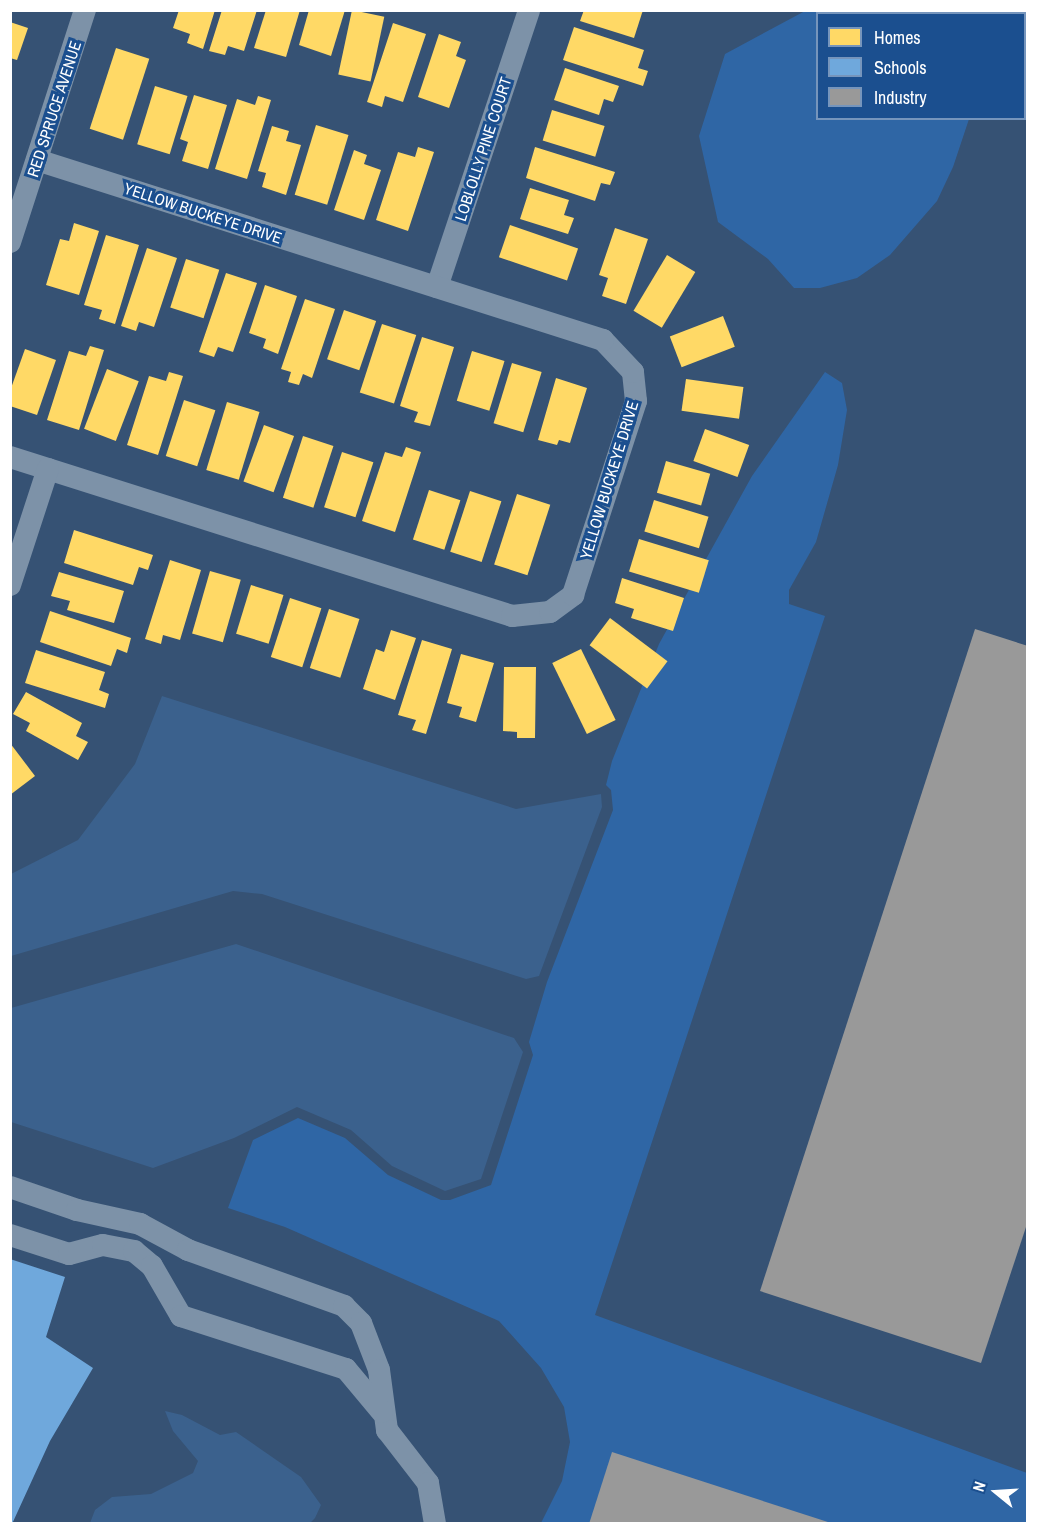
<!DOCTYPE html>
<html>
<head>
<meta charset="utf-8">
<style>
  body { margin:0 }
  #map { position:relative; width:1038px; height:1534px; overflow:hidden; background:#365274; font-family:"Archivo Narrow",sans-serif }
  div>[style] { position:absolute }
  .green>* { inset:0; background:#2f66a5 }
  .water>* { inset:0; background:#3b618d }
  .homes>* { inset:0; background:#ffd966; transform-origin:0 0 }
  .schools>* { inset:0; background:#6fa8dc }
  .industry>* { inset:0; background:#999 }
  .minor>* { height:22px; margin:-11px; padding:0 11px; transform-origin:11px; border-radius:11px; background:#7d92a8 }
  span { translate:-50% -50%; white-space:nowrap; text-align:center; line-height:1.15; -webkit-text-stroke:6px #1b4f8f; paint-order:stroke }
  .street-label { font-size:16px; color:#fff }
  .frame { position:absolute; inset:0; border:12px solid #fff; pointer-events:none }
  .legend { position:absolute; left:816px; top:12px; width:210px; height:108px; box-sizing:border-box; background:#1b4f8f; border:2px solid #7695bc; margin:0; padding:8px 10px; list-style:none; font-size:18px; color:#fff }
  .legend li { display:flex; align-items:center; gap:12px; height:30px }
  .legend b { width:30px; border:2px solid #7695bc }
  .north { position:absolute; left:966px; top:1462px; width:60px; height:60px; -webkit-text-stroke:4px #1b4f8f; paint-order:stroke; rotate:288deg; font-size:16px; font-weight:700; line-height:24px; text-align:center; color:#fff }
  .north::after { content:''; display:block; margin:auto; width:21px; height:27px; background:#fff; clip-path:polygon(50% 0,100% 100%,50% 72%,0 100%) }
</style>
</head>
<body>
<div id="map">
  <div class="green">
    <div style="clip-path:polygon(903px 11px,912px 13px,818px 14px,818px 118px,969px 119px,953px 167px,937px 201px,890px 255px,857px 278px,820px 288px,794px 288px,768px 259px,718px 222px,699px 136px,725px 54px,805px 11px)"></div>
    <div style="clip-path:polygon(825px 372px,842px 383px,847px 410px,838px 465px,816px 542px,789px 590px,789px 604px,825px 616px,595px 1315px,1027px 1473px,1027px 1523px,541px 1523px,562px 1481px,570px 1442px,564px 1407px,541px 1368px,499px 1321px,285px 1227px,228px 1208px,253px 1140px,298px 1118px,345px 1138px,388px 1175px,441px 1200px,450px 1200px,491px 1185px,533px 1055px,529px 1042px,547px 982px,613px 810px,611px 790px,606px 785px,612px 761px,659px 644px,752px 476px)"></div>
  </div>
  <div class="water">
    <div style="clip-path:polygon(162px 696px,516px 809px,601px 794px,602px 807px,539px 976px,526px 979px,262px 894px,233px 891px,11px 956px,11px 874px,78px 840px,135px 764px)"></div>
    <div style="clip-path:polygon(236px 944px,514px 1038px,523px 1052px,481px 1179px,445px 1191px,392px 1166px,351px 1130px,297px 1107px,234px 1138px,153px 1168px,11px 1122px,11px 1008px)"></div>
    <div style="clip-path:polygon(165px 1411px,182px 1415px,220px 1435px,236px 1432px,301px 1477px,321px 1505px,315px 1518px,309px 1524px,90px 1523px,95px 1510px,112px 1497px,151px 1494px,193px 1473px,198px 1461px,173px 1431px)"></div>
  </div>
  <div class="homes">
    <div style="clip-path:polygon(179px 10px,215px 10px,203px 49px,187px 43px,190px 34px,173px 28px)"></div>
    <div style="clip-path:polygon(222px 10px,257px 10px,244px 51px,228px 46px,225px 55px,209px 51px)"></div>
    <div style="clip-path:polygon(266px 10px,300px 10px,286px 57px,254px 48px)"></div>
    <div style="clip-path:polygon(309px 10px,345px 10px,331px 56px,299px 45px)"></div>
    <div style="left:352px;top:10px;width:33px;height:66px;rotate:12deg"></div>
    <div style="clip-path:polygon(584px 10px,643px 10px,634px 38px,580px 21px)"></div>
    <div style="clip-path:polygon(10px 22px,28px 28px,17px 60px,10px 58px)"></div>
    <div style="clip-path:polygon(393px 23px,426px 34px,403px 102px,385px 96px,382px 107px,367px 102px)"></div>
    <div style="clip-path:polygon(574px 27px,644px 50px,638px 68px,648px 71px,643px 86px,563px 60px)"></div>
    <div style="clip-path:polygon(439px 34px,461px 42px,456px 56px,466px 60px,449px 108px,418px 97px)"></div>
    <div style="left:116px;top:48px;width:35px;height:85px;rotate:18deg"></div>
    <div style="clip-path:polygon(565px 68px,619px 86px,613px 102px,604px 99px,599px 115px,554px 100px)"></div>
    <div style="left:155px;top:86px;width:34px;height:61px;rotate:17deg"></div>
    <div style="clip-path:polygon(194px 95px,227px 105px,208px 169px,182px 161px,188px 142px,180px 139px)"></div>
    <div style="clip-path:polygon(258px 96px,271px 100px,247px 179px,215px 169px,237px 99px,255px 105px)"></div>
    <div style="left:552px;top:110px;width:55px;height:32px;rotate:17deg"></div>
    <div style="left:316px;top:125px;width:34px;height:73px;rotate:17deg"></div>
    <div style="clip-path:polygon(272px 126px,289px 131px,286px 141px,301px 145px,286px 195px,262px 187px,266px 173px,258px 171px)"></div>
    <div style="clip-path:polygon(418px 147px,434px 152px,408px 231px,376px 220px,398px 152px,415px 157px)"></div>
    <div style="clip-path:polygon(535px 147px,615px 172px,610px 185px,601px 183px,595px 201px,526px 178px)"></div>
    <div style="clip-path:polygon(354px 150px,367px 155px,364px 164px,381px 170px,364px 220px,334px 210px)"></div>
    <div style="clip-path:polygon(530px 188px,569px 200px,564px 215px,574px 218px,568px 234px,520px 219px)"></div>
    <div style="clip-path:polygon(74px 223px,99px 231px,79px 295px,46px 285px,60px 239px,69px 241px)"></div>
    <div style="left:510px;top:225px;width:72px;height:34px;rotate:19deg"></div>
    <div style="clip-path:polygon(615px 228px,648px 239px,626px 304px,602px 296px,608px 278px,599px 275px)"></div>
    <div style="clip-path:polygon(106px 235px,139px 245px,115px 324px,99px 319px,102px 310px,84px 305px)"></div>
    <div style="clip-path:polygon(147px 248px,177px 258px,154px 327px,139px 322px,136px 331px,121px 326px)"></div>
    <div style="left:667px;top:255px;width:33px;height:65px;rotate:31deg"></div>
    <div style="left:186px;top:259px;width:35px;height:51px;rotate:18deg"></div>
    <div style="clip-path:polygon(226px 273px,257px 283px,233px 352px,218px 347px,214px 357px,199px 352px)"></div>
    <div style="clip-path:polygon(265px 285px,297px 296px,278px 354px,263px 348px,266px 339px,249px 333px)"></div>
    <div style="clip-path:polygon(305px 299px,335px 309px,312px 378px,303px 374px,299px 385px,288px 382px,291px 372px,281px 369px)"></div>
    <div style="left:344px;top:310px;width:34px;height:52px;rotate:19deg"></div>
    <div style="left:723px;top:316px;width:33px;height:57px;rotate:69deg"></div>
    <div style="left:382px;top:324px;width:36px;height:72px;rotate:18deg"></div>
    <div style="clip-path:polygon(422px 337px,454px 347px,430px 426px,414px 422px,418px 412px,400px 406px)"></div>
    <div style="clip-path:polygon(90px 346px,104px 350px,79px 430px,47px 420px,69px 351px,86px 356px)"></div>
    <div style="clip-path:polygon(25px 349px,56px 360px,37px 415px,10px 406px,10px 391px)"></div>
    <div style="left:472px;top:351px;width:34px;height:52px;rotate:17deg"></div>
    <div style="left:512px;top:363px;width:31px;height:63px;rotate:17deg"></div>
    <div style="left:107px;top:369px;width:34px;height:64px;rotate:21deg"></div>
    <div style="clip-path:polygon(169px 372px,183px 376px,158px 455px,127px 445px,149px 376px,166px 381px)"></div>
    <div style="clip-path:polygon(556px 378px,587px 388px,570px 443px,559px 440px,557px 445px,538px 440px)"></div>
    <div style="left:686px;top:379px;width:58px;height:32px;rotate:8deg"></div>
    <div style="left:184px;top:400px;width:33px;height:59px;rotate:18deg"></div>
    <div style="left:227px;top:402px;width:34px;height:71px;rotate:17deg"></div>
    <div style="left:264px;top:425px;width:32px;height:60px;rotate:20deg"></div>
    <div style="left:705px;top:429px;width:47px;height:34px;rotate:20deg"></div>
    <div style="left:303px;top:436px;width:32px;height:65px;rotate:18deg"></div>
    <div style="clip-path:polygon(406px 447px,421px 452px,395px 532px,362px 521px,385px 452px,402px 457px)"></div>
    <div style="left:342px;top:452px;width:33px;height:58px;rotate:18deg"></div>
    <div style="left:666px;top:461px;width:46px;height:33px;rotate:16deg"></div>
    <div style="left:429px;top:490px;width:33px;height:52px;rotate:18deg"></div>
    <div style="left:470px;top:491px;width:33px;height:64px;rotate:18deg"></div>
    <div style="left:517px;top:494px;width:35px;height:74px;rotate:18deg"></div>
    <div style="left:654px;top:500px;width:57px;height:33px;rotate:17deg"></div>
    <div style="clip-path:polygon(74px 530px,153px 555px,148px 570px,139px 567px,133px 585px,64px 563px)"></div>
    <div style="left:639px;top:539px;width:73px;height:34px;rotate:17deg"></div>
    <div style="clip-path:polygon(170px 560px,201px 570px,180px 640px,163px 635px,161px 644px,145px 639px)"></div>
    <div style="left:210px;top:571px;width:32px;height:65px;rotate:16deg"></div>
    <div style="clip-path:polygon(59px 572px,124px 591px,114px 623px,67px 610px,70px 601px,51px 596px)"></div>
    <div style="clip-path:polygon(622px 578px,684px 598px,673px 631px,631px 618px,634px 609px,615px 603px)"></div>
    <div style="left:251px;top:585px;width:34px;height:51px;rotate:17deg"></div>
    <div style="left:290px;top:598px;width:33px;height:62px;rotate:18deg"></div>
    <div style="left:329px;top:609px;width:32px;height:62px;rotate:18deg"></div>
    <div style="clip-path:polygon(50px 611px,131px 638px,127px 653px,117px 649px,111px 666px,40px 642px)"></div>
    <div style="left:610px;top:618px;width:72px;height:34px;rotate:37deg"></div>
    <div style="clip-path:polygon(391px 630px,416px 638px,395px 700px,363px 689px,376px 649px,384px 652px)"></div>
    <div style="clip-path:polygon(422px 640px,452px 649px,426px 734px,412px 730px,416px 720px,398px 715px)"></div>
    <div style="left:581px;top:649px;width:79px;height:32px;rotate:64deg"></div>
    <div style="clip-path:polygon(36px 650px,105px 672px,99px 690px,109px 694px,105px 708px,25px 683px)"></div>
    <div style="clip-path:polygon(461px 654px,494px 663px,476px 722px,459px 717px,462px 707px,447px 703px)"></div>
    <div style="clip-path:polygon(504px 667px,536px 667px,535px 738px,517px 738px,517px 732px,503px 731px)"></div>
    <div style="clip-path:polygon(26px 692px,82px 723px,76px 736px,88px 742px,78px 760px,26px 731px,30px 723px,13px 714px)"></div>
    <div style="clip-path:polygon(10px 743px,35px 776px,10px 795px)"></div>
  </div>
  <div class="schools">
    <div style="clip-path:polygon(10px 1259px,65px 1277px,46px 1337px,93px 1368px,50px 1441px,12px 1524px)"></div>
  </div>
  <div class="industry">
    <div style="clip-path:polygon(975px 629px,1028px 646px,1028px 1221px,981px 1363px,760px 1291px)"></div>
    <div style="clip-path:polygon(612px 1452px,831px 1523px,831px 1524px,589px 1524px)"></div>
  </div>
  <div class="minor">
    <div style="left:10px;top:242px;width:244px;rotate:-72.1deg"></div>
    <div style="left:437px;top:287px;width:292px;rotate:-71.6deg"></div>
    <div style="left:10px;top:457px;width:527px;rotate:17.57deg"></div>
    <div style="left:512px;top:616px;width:38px;rotate:-6deg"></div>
    <div style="left:550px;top:612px;width:29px;rotate:-36deg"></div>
    <div style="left:573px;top:595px;width:204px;rotate:-72deg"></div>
    <div style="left:636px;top:401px;width:29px;rotate:-96deg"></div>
    <div style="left:633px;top:372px;width:44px;rotate:-133.2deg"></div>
    <div style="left:603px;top:340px;width:594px;rotate:-162.36deg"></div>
    <div style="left:10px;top:585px;width:122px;rotate:-71.9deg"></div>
    <div style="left:10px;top:1187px;width:71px;rotate:18.9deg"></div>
    <div style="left:77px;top:1210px;width:65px;rotate:12.5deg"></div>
    <div style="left:140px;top:1224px;width:55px;rotate:28.4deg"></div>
    <div style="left:188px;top:1250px;width:166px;rotate:19.7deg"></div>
    <div style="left:344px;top:1306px;width:24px;rotate:45deg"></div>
    <div style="left:361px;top:1323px;width:50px;rotate:69deg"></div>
    <div style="left:379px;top:1370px;width:61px;rotate:82.4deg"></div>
    <div style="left:387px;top:1430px;width:67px;rotate:52.3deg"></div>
    <div style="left:428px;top:1483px;width:42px;rotate:80.3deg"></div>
    <div style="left:10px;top:1235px;width:62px;rotate:17.9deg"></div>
    <div style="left:69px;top:1254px;width:35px;rotate:-15deg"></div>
    <div style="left:103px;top:1245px;width:32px;rotate:11deg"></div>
    <div style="left:134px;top:1251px;width:23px;rotate:40deg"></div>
    <div style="left:152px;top:1266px;width:58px;rotate:59.9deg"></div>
    <div style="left:181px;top:1316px;width:173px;rotate:17.8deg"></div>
    <div style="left:346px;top:1369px;width:56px;rotate:50.1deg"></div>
  </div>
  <div class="street-label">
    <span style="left:54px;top:109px;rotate:-72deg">RED SPRUCE AVENUE</span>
    <span style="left:483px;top:149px;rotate:-72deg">LOBLOLLY PINE COURT</span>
    <span style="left:203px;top:213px;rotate:18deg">YELLOW BUCKEYE DRIVE</span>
    <span style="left:609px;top:480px;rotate:-73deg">YELLOW BUCKEYE DRIVE</span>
  </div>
  <div class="frame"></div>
  <ul class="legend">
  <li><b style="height:16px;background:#ffd966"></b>Homes</li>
  <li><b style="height:16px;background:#6fa8dc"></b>Schools</li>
  <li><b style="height:16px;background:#999"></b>Industry</li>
  </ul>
  <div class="north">N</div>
</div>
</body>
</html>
